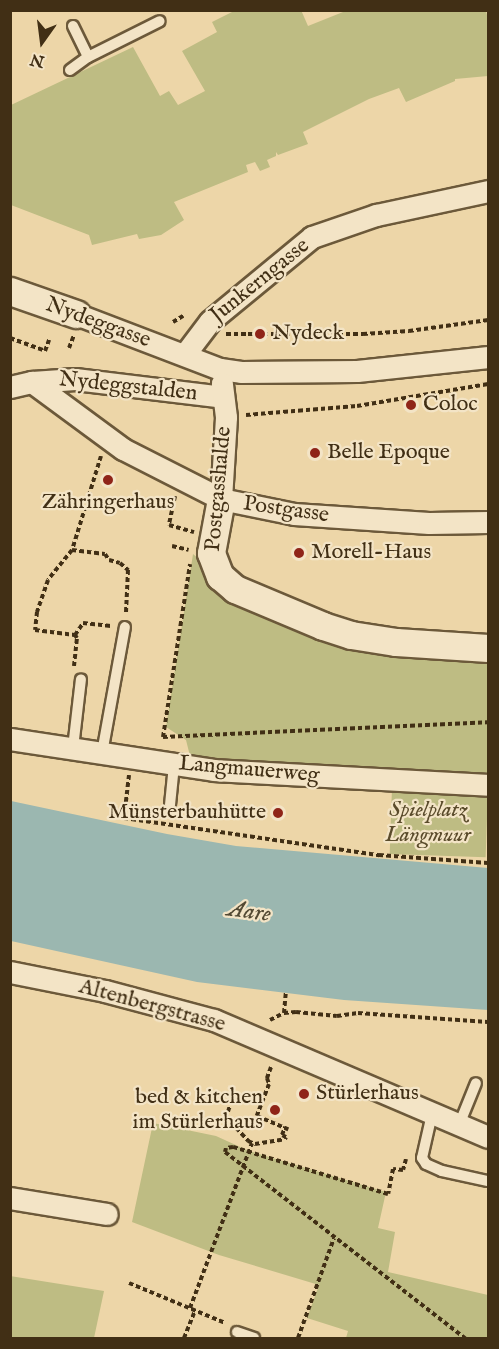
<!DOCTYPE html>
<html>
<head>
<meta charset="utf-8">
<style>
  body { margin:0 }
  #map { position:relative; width:499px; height:1349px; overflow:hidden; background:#edd6a8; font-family:"IM FELL English",serif }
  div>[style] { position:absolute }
  .green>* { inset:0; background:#bebc83; transform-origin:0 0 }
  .water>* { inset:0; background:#9bb7b0 }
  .path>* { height:4px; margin-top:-2px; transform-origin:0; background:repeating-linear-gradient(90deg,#412f15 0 4.5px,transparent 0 7.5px) }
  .roads { filter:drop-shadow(2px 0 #6c593a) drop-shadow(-2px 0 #6c593a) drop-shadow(0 2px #6c593a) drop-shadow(0 -2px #6c593a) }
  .service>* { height:10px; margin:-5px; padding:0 5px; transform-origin:5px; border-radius:5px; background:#f3e4c6 }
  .minor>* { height:21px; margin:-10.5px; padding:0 10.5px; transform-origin:10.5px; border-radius:10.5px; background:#f3e4c6 }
  .tertiary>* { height:27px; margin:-13.5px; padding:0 13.5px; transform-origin:13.5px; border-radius:13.5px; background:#f3e4c6 }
  .dots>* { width:16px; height:16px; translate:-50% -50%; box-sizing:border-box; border:3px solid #f3e4c6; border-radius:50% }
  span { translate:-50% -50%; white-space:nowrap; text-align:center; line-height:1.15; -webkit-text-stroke:4.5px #f3e4c6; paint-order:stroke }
  .street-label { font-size:22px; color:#412f15 }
  .poi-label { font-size:22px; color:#412f15 }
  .left { translate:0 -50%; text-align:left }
  .right { translate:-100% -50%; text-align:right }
  .park-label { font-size:22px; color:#5a4b2b; font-style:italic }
  .water-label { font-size:24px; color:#534a34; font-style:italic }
  .frame { position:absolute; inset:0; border:12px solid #412f15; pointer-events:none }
  .north { position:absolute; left:12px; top:12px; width:60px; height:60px; -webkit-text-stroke:4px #f3e4c6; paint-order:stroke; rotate:194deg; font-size:16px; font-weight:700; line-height:24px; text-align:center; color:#412f15 }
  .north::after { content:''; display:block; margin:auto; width:21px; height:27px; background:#412f15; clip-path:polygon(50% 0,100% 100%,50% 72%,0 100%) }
</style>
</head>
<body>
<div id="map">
  <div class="green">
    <div style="clip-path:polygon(348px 10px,486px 11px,488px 19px,488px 76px,455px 79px,455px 81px,406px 102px,399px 88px,369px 99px,303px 132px,308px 144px,278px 155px,276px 152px,276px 156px,267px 160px,270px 167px,260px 171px,255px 162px,246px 165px,248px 172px,174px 202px,184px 220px,161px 235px,139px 239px,137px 234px,92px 245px,89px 235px,11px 205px,11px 105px,133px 47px,160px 96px,169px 91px,178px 105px,205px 91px,182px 51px,217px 32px,212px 22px,234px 11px,301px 10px,308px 26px)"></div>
    <div style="clip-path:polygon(193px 554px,200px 560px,210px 583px,488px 658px,488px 778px,230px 764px,190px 756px,186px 740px,166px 727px)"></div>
    <div style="left:392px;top:788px;width:96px;height:66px;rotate:2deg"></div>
    <div style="clip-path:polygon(153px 1123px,216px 1136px,249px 1151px,386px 1192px,378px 1228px,395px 1232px,388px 1272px,488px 1295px,488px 1338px,346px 1338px,348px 1331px,307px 1318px,319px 1285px,219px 1255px,132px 1222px)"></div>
    <div style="clip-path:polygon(10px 1276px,104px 1291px,94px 1338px,11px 1338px)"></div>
  </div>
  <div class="water">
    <div style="clip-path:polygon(11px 801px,167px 834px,236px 846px,488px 868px,488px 1010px,344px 1000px,197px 982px,11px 941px)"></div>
  </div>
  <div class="path">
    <div style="left:173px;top:322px;width:12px;rotate:-31deg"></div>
    <div style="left:226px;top:334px;width:137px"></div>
    <div style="left:363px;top:334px;width:46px;rotate:-3.7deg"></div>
    <div style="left:409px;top:331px;width:80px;rotate:-7.9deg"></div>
    <div style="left:10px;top:338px;width:37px;rotate:20deg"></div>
    <div style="left:45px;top:351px;width:12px;rotate:-70deg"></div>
    <div style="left:69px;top:348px;width:14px;rotate:-69deg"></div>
    <div style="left:246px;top:415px;width:111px;rotate:-4.6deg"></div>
    <div style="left:357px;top:406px;width:133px;rotate:-9.5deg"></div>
    <div style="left:101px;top:456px;width:98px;rotate:107.1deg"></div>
    <div style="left:72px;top:550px;width:38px;rotate:129deg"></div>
    <div style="left:48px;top:580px;width:34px;rotate:109deg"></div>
    <div style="left:37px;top:612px;width:18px;rotate:96deg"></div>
    <div style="left:35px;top:630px;width:40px;rotate:7.1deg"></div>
    <div style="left:75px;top:635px;width:14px;rotate:-56deg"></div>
    <div style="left:83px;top:623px;width:28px;rotate:6deg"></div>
    <div style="left:175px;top:496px;width:30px;rotate:102deg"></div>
    <div style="left:169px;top:525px;width:26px;rotate:16deg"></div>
    <div style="left:172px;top:546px;width:17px;rotate:13deg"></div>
    <div style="left:72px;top:550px;width:33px;rotate:7deg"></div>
    <div style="left:105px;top:554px;width:7px;rotate:56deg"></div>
    <div style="left:109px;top:560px;width:11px;rotate:15deg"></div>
    <div style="left:120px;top:563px;width:11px;rotate:41deg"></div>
    <div style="left:128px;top:570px;width:43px;rotate:92.7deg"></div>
    <div style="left:74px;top:666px;width:28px;rotate:-84deg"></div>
    <div style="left:77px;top:638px;width:4px;rotate:-124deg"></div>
    <div style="left:163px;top:737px;width:325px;rotate:-2.6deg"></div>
    <div style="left:163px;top:737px;width:175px;rotate:-81.1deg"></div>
    <div style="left:129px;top:775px;width:43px;rotate:96.6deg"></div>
    <div style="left:124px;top:818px;width:258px;rotate:8.3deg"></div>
    <div style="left:379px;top:855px;width:109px;rotate:4.2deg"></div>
    <div style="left:284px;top:1013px;width:22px;rotate:-85deg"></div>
    <div style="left:270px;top:1020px;width:16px;rotate:-27deg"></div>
    <div style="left:284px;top:1013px;width:12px;rotate:-5deg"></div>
    <div style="left:296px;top:1012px;width:41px;rotate:5.6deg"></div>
    <div style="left:337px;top:1016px;width:21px;rotate:-8deg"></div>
    <div style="left:358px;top:1013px;width:130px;rotate:4deg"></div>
    <div style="left:271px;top:1067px;width:12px;rotate:110deg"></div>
    <div style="left:267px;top:1078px;width:6px;rotate:72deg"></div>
    <div style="left:269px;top:1084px;width:34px;rotate:111deg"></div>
    <div style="left:257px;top:1116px;width:34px;rotate:23deg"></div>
    <div style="left:261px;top:1104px;width:29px;rotate:-158deg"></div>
    <div style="left:234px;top:1093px;width:25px;rotate:108deg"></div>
    <div style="left:226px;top:1117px;width:33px;rotate:47deg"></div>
    <div style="left:248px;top:1141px;width:8px;rotate:23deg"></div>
    <div style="left:255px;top:1144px;width:30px;rotate:-9deg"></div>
    <div style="left:285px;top:1139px;width:2px;rotate:-63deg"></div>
    <div style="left:286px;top:1137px;width:4px;rotate:-153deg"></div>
    <div style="left:282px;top:1135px;width:9px;rotate:-69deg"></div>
    <div style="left:406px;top:1159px;width:11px;rotate:105deg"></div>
    <div style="left:403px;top:1170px;width:10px;rotate:-174deg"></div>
    <div style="left:393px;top:1169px;width:25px;rotate:101deg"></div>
    <div style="left:388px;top:1194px;width:162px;rotate:-163.1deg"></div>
    <div style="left:233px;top:1147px;width:7px;rotate:172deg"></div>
    <div style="left:226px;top:1148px;width:4px;rotate:104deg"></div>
    <div style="left:225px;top:1152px;width:304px;rotate:37.8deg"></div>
    <div style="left:129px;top:1283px;width:104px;rotate:22.6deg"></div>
    <div style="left:190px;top:1308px;width:176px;rotate:-69.4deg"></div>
    <div style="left:184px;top:1338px;width:29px;rotate:-68deg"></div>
    <div style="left:298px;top:1338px;width:106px;rotate:-70.2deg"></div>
  </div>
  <div class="roads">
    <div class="service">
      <div style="left:73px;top:26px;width:34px;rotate:64deg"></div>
      <div style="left:70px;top:70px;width:22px;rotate:-36deg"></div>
      <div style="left:88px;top:57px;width:80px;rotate:-26.6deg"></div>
      <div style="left:73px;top:748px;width:69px;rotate:-83.4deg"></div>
      <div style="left:102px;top:753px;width:128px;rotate:-79.7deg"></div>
      <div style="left:170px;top:805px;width:40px;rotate:-84.3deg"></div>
      <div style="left:432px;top:1114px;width:45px;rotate:102.8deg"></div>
      <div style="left:422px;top:1158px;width:7px;rotate:56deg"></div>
      <div style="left:426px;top:1164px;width:17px;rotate:24deg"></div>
      <div style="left:442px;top:1171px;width:47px;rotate:12.3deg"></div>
      <div style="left:459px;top:1125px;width:45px;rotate:-68deg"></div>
      <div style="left:237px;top:1332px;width:18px;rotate:19deg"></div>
    </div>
    <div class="minor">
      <div style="left:76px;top:314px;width:154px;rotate:20.9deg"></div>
      <div style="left:220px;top:369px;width:21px;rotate:8deg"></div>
      <div style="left:241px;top:372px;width:116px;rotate:-0.5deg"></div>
      <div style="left:357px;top:371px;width:132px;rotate:-6.1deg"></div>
      <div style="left:185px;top:354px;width:41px;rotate:-52.9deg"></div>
      <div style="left:210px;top:321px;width:132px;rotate:-39.5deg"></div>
      <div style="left:312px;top:237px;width:68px;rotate:-19deg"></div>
      <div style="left:376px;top:215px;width:115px;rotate:-12.1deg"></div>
      <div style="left:32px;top:382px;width:113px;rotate:36.4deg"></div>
      <div style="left:123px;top:449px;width:110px;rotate:27deg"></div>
      <div style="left:221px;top:499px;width:75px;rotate:11.6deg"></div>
      <div style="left:294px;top:514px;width:135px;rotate:3.8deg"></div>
      <div style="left:429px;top:523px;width:59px;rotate:-1deg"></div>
      <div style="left:10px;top:387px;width:23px;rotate:-13deg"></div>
      <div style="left:32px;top:382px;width:43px;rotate:-4deg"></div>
      <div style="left:75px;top:379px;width:149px;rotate:6.9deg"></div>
      <div style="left:221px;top:499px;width:82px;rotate:-86.5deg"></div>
      <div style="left:226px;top:417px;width:34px;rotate:-97deg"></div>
      <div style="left:10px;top:739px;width:206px;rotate:8.6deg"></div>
      <div style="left:214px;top:770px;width:274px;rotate:3.1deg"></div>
      <div style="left:10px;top:972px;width:97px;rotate:11.3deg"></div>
      <div style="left:105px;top:991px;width:113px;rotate:14.9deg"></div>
      <div style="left:214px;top:1020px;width:298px;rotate:23.1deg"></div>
      <div style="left:10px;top:1198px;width:98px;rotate:9.4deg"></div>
    </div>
    <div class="tertiary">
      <div style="left:10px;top:291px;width:70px;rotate:19.2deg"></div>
      <div style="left:221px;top:499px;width:55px;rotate:100.5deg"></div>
      <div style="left:211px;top:553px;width:25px;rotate:69deg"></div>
      <div style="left:220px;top:576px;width:20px;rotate:41deg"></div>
      <div style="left:235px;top:589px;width:95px;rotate:22.8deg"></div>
      <div style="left:323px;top:626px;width:29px;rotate:18deg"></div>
      <div style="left:351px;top:635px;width:46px;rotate:8.8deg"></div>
      <div style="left:396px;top:642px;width:92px;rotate:3.7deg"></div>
    </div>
  </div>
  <div class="dots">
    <div style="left:260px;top:334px;background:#8f2418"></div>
    <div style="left:411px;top:405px;background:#8f2418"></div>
    <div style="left:315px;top:453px;background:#8f2418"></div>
    <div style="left:108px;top:480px;background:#8f2418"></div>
    <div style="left:299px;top:553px;background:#8f2418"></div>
    <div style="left:278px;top:813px;background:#8f2418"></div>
    <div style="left:304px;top:1094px;background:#8f2418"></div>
    <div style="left:275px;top:1110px;background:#8f2418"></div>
  </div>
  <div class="street-label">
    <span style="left:260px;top:281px;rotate:-39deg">Junkerngasse</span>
    <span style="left:98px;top:323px;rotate:20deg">Nydeggasse</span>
    <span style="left:128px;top:387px;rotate:6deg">Nydeggstalden</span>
    <span style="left:219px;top:489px;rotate:-85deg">Postgasshalde</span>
    <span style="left:286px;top:510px;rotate:8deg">Postgasse</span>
    <span style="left:249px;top:770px;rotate:5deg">Langmauerweg</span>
    <span style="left:152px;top:1006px;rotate:15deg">Altenbergstrasse</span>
  </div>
  <div class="poi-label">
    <span class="left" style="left:272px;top:334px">Nydeck</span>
    <span class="left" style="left:423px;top:405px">Coloc</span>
    <span class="left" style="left:327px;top:453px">Belle Epoque</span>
    <span style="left:108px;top:503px">Zähringerhaus</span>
    <span class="left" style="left:311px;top:553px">Morell-Haus</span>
    <span class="right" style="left:266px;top:813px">Münsterbauhütte</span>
    <span class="left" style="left:316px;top:1094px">Stürlerhaus</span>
    <span class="right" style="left:263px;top:1110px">bed &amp; kitchen<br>im Stürlerhaus</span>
  </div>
  <div class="park-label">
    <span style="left:428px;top:823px">Spielplatz<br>Längmuur</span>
  </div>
  <div class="water-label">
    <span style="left:249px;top:912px;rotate:8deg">Aare</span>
  </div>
  <div class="frame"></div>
  <div class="north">N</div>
</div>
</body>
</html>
